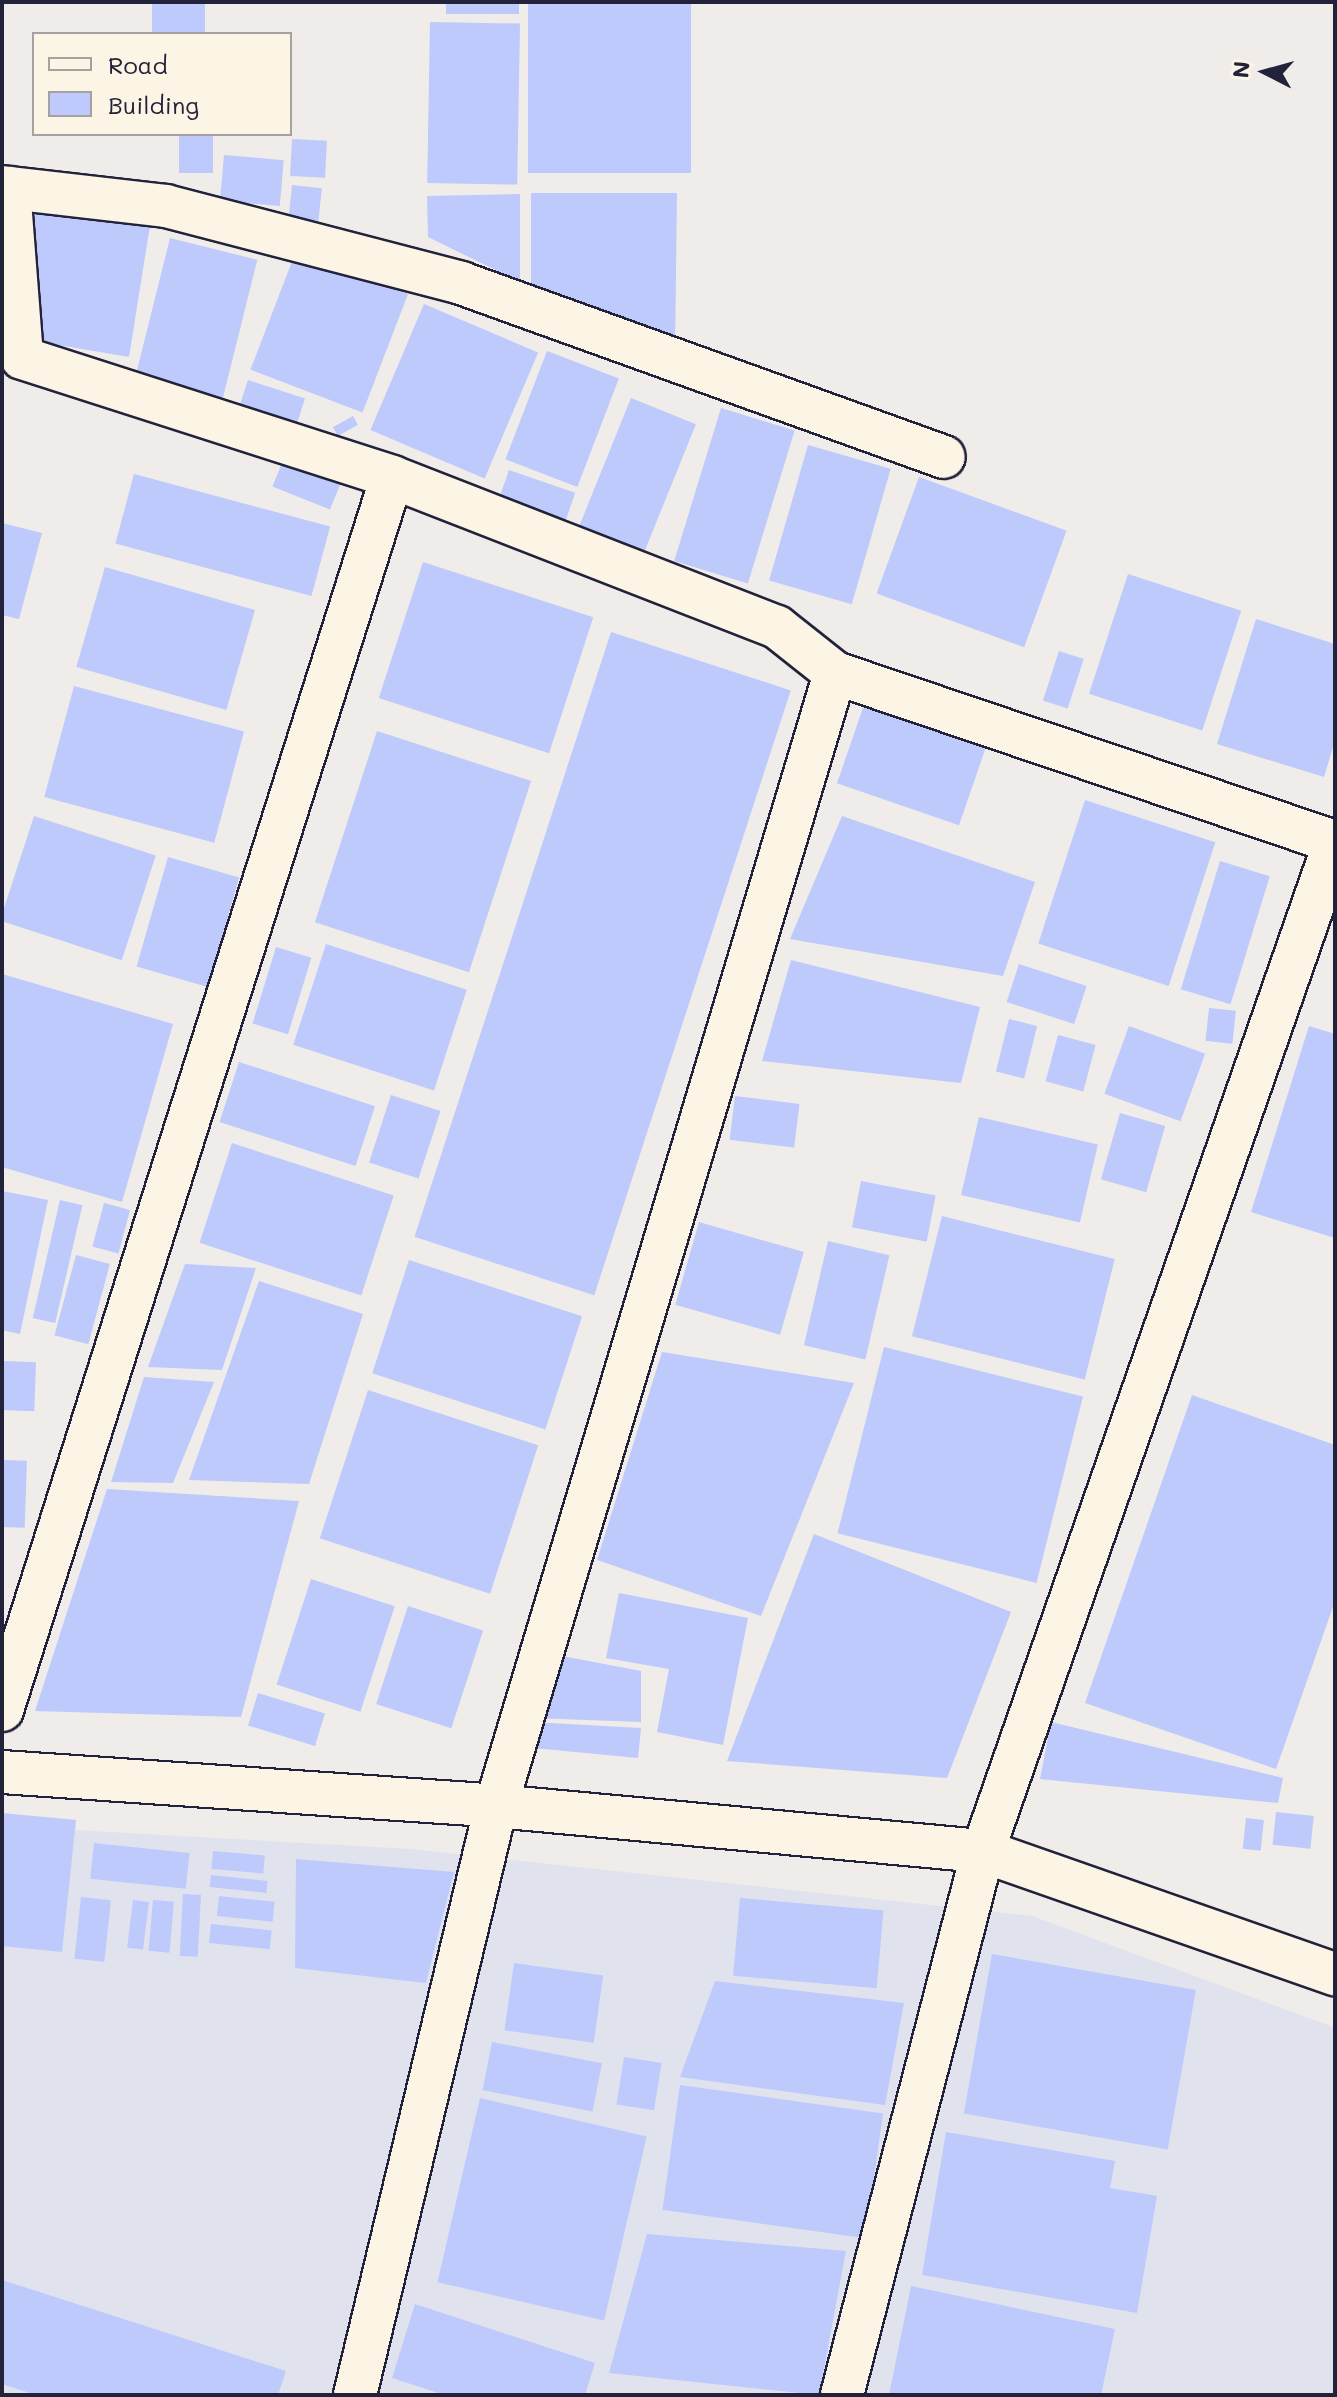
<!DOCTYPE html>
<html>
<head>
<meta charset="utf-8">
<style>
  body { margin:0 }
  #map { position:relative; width:1337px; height:2397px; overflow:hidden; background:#efece9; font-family:Mali,sans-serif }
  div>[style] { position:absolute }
  .built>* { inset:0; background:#e0e2ee }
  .building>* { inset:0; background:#bdcafb; transform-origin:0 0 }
  .roads { filter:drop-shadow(2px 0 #22223b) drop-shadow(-2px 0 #22223b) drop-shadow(0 2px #22223b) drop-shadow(0 -2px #22223b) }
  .street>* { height:42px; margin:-21px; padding:0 21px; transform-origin:21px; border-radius:21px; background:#fcf5e5 }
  span { translate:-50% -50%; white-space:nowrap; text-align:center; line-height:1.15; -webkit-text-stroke:7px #fcf5e5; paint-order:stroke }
  .frame { position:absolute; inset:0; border:4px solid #22223b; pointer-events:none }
  .legend { position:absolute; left:32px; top:32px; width:260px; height:104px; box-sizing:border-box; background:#fcf5e5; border:2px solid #a5a1a1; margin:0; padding:10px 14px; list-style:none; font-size:24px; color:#22223b }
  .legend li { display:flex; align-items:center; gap:16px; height:40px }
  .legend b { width:40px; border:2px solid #a5a1a1 }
  .north { position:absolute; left:1225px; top:32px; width:80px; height:80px; -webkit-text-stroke:6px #fcf5e5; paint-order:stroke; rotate:276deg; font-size:22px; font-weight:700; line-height:32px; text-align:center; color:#22223b }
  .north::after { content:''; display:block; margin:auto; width:28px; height:36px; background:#22223b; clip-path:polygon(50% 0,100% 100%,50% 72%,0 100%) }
</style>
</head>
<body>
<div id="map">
  <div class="built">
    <div style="clip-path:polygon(2px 1826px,411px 1849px,1032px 1916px,1333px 2027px,1335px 2395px,2px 2395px)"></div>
  </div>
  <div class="building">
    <div style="left:152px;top:2px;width:53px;height:32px"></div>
    <div style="left:446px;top:2px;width:73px;height:12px"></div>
    <div style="left:528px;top:2px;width:163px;height:171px"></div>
    <div style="left:430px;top:22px;width:90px;height:161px;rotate:1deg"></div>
    <div style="left:179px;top:134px;width:34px;height:39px"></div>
    <div style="left:292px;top:139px;width:35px;height:37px;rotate:3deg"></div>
    <div style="left:224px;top:155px;width:60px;height:46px;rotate:5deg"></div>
    <div style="left:292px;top:185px;width:30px;height:33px;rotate:6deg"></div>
    <div style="clip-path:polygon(531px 193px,677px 193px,675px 351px,531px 294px)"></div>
    <div style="clip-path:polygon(520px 194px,520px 282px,428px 237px,427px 196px)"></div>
    <div style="clip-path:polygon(35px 204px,152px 213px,129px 357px,35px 341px)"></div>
    <div style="left:170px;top:238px;width:90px;height:149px;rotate:14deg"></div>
    <div style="left:296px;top:251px;width:120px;height:127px;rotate:21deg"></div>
    <div style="left:424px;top:304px;width:124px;height:137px;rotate:23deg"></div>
    <div style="left:547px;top:351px;width:77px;height:116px;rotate:21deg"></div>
    <div style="left:248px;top:380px;width:60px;height:30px;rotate:18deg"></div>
    <div style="left:631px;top:398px;width:70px;height:141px;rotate:22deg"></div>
    <div style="left:721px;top:408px;width:77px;height:160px;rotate:17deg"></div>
    <div style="left:353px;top:416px;width:10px;height:23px;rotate:61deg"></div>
    <div style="left:808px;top:445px;width:86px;height:141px;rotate:16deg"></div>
    <div style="left:286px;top:453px;width:62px;height:36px;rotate:22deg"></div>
    <div style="left:509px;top:470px;width:70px;height:35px;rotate:19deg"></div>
    <div style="left:134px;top:474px;width:203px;height:72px;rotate:15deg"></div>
    <div style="left:919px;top:477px;width:157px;height:124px;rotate:20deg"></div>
    <div style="clip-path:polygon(2px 523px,42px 533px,19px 619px,2px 615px)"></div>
    <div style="left:423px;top:562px;width:179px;height:143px;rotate:18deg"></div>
    <div style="left:105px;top:567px;width:156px;height:104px;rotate:16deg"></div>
    <div style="left:1128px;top:574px;width:119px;height:126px;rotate:18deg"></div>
    <div style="clip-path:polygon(1256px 619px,1335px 644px,1335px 740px,1324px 777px,1217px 744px)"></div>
    <div style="left:611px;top:632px;width:189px;height:636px;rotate:18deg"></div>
    <div style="left:1059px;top:651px;width:26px;height:52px;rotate:18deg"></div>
    <div style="left:74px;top:686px;width:176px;height:115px;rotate:15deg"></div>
    <div style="left:865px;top:702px;width:129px;height:86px;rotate:19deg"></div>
    <div style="left:377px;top:731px;width:162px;height:201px;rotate:18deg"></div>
    <div style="left:1085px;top:800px;width:137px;height:151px;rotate:18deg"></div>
    <div style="left:34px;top:816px;width:128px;height:110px;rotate:18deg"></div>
    <div style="clip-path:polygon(842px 816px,1035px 882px,1003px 976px,790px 939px)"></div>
    <div style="left:168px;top:857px;width:74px;height:114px;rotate:16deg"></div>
    <div style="left:1220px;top:861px;width:52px;height:134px;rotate:17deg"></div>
    <div style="left:326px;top:944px;width:148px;height:106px;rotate:18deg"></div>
    <div style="left:276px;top:947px;width:37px;height:80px;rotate:17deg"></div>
    <div style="clip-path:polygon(791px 960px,980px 1007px,961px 1083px,762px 1061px)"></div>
    <div style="left:1019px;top:964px;width:71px;height:40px;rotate:18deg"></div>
    <div style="clip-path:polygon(2px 974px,173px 1024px,122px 1202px,2px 1167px)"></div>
    <div style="left:1209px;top:1008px;width:27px;height:33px;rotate:6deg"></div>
    <div style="left:1009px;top:1019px;width:29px;height:54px;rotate:14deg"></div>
    <div style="left:1129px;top:1026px;width:81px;height:72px;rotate:20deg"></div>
    <div style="clip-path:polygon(1309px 1026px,1335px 1034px,1335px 1238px,1251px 1212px)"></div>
    <div style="left:1058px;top:1035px;width:39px;height:48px;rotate:15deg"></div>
    <div style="left:239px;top:1062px;width:143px;height:63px;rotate:18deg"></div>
    <div style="left:391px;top:1095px;width:52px;height:71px;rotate:18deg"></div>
    <div style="left:735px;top:1096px;width:65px;height:44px;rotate:7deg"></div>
    <div style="left:1120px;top:1113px;width:47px;height:69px;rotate:16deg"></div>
    <div style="left:979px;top:1117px;width:122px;height:80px;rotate:13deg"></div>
    <div style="left:232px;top:1143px;width:170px;height:105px;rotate:18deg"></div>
    <div style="left:861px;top:1181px;width:76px;height:47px;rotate:11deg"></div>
    <div style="clip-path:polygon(2px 1191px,48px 1200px,20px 1334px,2px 1330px)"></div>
    <div style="left:60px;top:1200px;width:23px;height:121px;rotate:13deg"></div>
    <div style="left:104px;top:1203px;width:27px;height:45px;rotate:15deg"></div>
    <div style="left:942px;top:1216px;width:178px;height:124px;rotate:14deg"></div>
    <div style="left:699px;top:1222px;width:109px;height:86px;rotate:16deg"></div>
    <div style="left:828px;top:1241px;width:63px;height:107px;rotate:13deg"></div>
    <div style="left:76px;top:1255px;width:35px;height:83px;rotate:15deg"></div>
    <div style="left:409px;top:1260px;width:182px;height:119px;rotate:18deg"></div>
    <div style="clip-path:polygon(185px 1264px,256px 1268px,222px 1370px,148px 1367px)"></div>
    <div style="clip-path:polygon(259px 1281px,363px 1314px,309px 1484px,189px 1480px)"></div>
    <div style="left:884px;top:1347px;width:205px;height:192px;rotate:14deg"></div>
    <div style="clip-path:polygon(662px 1352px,854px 1383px,761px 1616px,597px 1560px)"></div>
    <div style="left:2px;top:1361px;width:34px;height:49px;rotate:2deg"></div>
    <div style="clip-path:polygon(144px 1377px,214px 1382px,173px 1483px,111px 1482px)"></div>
    <div style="left:368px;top:1390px;width:179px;height:156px;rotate:18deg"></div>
    <div style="clip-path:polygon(1192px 1395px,1335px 1445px,1335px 1601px,1276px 1769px,1085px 1703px)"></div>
    <div style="left:2px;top:1460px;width:25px;height:67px;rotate:2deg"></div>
    <div style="clip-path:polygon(107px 1489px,299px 1501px,241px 1717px,35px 1711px)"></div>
    <div style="clip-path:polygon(814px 1534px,1011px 1612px,947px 1778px,727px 1761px)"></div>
    <div style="left:311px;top:1579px;width:88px;height:111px;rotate:18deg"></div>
    <div style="clip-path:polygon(619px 1593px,748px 1618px,723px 1745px,657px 1732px,669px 1669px,606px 1658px)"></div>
    <div style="left:408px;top:1606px;width:79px;height:103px;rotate:18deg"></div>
    <div style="clip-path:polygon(557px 1655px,641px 1671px,641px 1722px,533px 1718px)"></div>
    <div style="left:258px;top:1693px;width:70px;height:34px;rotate:17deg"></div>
    <div style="clip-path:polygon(532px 1722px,641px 1728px,638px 1758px,523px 1747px)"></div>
    <div style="clip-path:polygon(1051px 1722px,1283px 1778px,1278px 1803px,1040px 1779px)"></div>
    <div style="left:1276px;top:1812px;width:38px;height:33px;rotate:6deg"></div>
    <div style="clip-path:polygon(2px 1813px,76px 1820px,62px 1952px,2px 1946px)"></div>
    <div style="left:1246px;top:1818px;width:18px;height:31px;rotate:6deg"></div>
    <div style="left:94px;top:1843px;width:96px;height:36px;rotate:6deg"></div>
    <div style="left:213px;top:1851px;width:52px;height:18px;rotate:5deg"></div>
    <div style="clip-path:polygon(296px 1859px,454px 1872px,426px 1983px,295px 1968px)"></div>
    <div style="left:211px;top:1875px;width:57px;height:12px;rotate:6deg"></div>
    <div style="left:183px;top:1894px;width:18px;height:62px;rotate:3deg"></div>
    <div style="left:219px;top:1896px;width:56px;height:20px;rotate:6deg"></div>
    <div style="left:81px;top:1897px;width:30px;height:62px;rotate:6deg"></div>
    <div style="left:740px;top:1898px;width:144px;height:78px;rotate:5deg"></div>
    <div style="left:133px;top:1900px;width:16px;height:48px;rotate:7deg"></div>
    <div style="left:153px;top:1900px;width:21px;height:51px;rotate:5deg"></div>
    <div style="left:211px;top:1924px;width:61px;height:19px;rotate:6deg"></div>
    <div style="left:992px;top:1954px;width:207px;height:162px;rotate:10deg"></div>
    <div style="left:514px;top:1963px;width:90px;height:68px;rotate:8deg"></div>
    <div style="clip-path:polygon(715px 1981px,904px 2003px,885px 2105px,680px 2077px)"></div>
    <div style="left:492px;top:2042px;width:112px;height:49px;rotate:11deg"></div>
    <div style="left:624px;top:2057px;width:38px;height:48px;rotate:9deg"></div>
    <div style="left:680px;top:2085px;width:205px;height:126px;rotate:8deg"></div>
    <div style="left:480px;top:2098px;width:171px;height:189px;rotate:13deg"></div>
    <div style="clip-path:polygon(946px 2132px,1115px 2161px,1110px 2188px,1157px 2196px,1137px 2313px,922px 2275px)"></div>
    <div style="clip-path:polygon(647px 2234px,846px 2251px,819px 2395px,609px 2373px)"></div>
    <div style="clip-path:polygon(2px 2280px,286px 2371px,278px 2395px,36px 2395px,2px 2384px)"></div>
    <div style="clip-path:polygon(911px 2286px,1115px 2329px,1101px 2395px,889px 2395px)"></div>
    <div style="clip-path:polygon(415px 2304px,595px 2363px,585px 2395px,445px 2395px,392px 2378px)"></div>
  </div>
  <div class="roads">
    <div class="street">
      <div style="left:2px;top:187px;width:165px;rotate:6.6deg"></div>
      <div style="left:166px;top:206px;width:305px;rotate:14.6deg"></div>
      <div style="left:461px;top:283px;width:513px;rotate:19.81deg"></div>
      <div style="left:9px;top:188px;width:170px;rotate:85.6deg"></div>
      <div style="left:22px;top:358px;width:389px;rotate:17.8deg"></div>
      <div style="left:392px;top:477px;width:413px;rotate:21.3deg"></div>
      <div style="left:777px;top:627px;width:74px;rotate:38.4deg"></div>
      <div style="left:835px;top:673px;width:528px;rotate:18.68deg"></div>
      <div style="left:2px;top:1710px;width:1293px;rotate:-72.45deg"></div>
      <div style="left:2px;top:1772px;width:495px;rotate:3.9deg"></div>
      <div style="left:496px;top:1806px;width:489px;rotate:5.3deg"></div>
      <div style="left:983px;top:1851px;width:1069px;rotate:-70.77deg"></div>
      <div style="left:355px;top:2395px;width:606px;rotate:-76.54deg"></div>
      <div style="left:496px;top:1806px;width:1183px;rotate:-73.34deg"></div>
      <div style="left:842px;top:2395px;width:562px;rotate:-75.47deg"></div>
      <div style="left:983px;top:1851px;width:373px;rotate:19.3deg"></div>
    </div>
  </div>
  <div class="frame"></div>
  <ul class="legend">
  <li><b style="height:10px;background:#fcf5e5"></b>Road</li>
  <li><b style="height:22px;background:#bdcafb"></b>Building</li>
  </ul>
  <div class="north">N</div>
</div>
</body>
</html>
